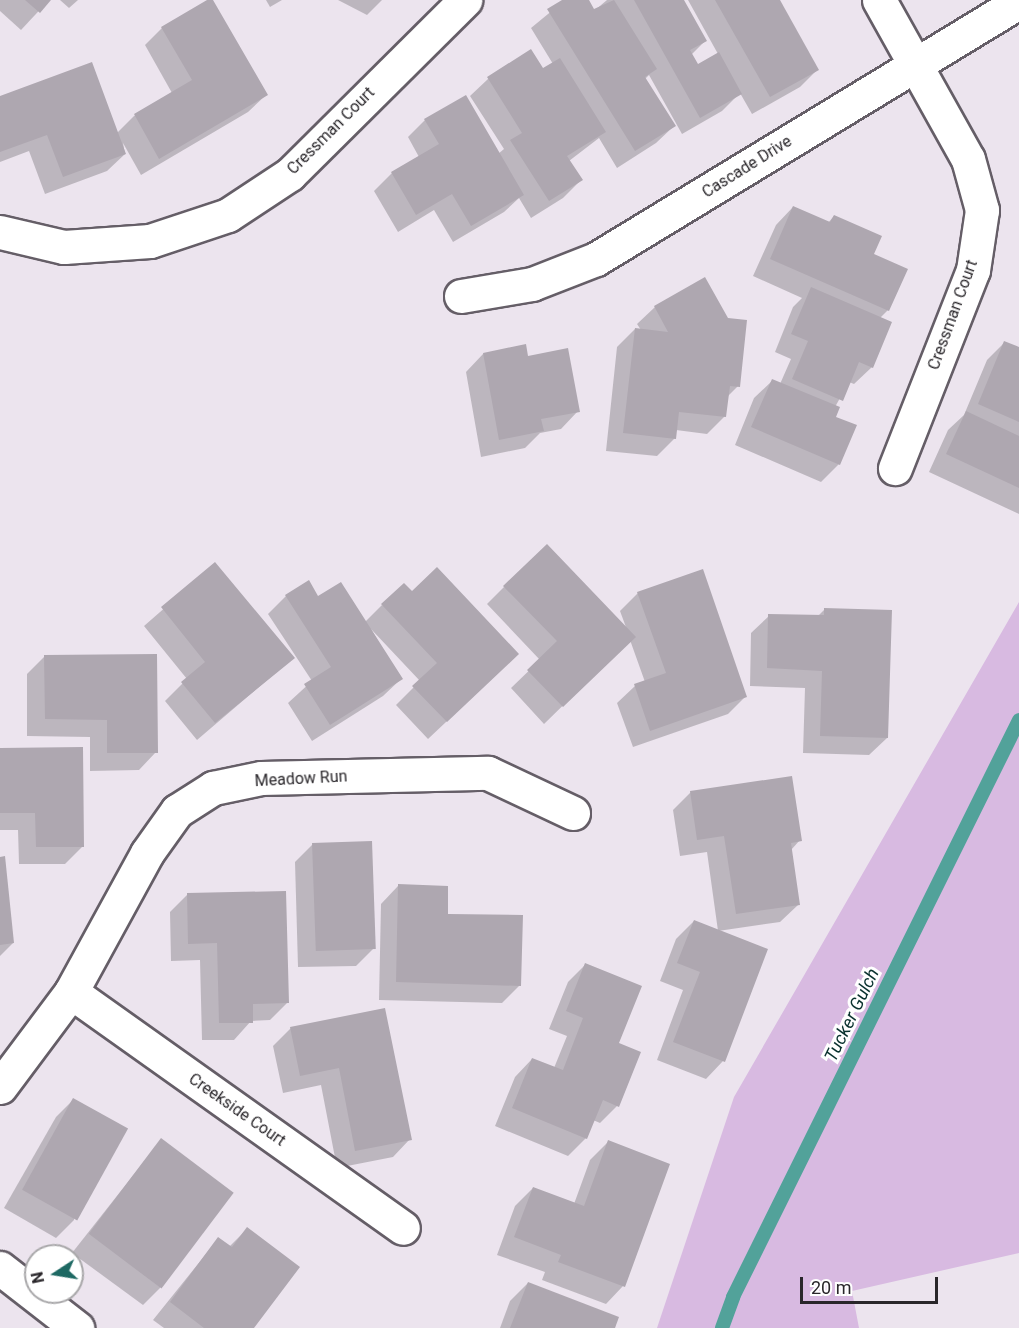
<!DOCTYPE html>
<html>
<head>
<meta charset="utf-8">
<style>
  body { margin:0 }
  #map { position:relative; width:1019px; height:1328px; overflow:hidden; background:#ece4ee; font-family:Roboto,sans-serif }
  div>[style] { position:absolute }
  .green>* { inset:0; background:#d8bae1 }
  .shadow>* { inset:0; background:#0003 }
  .stream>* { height:14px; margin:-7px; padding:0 7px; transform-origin:7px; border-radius:7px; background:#52a29a }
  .building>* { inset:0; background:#aea7b0; transform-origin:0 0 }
  .roads { filter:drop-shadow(2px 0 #655e67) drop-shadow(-2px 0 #655e67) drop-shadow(0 2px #655e67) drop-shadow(0 -2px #655e67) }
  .minor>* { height:33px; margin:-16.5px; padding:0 16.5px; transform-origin:16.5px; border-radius:16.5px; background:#fff }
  span { translate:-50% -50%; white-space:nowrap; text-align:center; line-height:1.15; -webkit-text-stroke:6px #fff; paint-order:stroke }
  .street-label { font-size:16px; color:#29262a }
  .water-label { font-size:18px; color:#0a322f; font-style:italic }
  .north { position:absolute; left:24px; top:1244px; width:60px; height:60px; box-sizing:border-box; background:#fff; border:2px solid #a9a8aa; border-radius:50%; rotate:258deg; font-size:16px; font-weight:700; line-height:24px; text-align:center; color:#29262a }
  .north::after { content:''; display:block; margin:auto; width:21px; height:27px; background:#1e6963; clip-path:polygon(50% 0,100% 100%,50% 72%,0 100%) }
  .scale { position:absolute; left:800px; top:1277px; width:138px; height:27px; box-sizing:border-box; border:3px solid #29262a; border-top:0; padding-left:8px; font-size:18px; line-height:21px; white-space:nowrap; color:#29262a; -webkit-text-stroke:4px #fff; paint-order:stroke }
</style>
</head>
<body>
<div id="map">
  <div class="green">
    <div style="clip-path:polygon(1019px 602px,1019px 1253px,852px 1291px,859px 1328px,657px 1328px,734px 1097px)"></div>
  </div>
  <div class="shadow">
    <div style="clip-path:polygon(0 0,49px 0,21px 30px,0 11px)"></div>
    <div style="clip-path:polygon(60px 0,78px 0,69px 8px)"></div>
    <div style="clip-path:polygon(211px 0,266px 95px,248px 112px,141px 175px,123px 143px,125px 154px,107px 171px,45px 194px,29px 151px,0 162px,0 98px,117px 133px,134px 116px,172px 93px,145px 45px,162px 28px)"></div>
    <div style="clip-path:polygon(266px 0,282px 0,270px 7px)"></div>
    <div style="clip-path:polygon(338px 0,382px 0,367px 15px)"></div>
    <div style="clip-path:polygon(565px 0,587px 0,594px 11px,607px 0,682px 0,705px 41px,691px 55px,697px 66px,718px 54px,688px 0,778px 0,817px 70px,800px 87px,752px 114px,740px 93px,722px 111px,682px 134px,649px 75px,645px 79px,674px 126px,656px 143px,617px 168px,599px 138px,569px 161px,581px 180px,563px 198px,531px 218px,519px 198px,504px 212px,453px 242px,434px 210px,398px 232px,374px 191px,392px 173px,419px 157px,408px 137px,425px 120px,498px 154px,504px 149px,470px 96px,488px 79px,531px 51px,543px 71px,553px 64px,531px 28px)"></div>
    <div style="clip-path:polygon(793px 207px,828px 223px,834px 216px,872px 255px,888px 310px,880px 318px,872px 367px,854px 384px,849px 382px,835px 407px,839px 464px,821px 482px,735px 445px,754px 398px,772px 381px,780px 384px,791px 359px,775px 352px,793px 307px,802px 298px,753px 276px,776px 225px)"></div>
    <div style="clip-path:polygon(655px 307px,738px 386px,727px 397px,725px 416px,707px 434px,676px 430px,675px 438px,657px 456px,606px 451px,617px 347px,635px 329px,641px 330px,637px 324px)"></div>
    <div style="clip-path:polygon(1004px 343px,1019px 349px,1019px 514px,929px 472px,948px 430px,964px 415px,987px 360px)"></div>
    <div style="clip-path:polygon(483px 354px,527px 358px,578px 411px,561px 429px,540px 433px,525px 448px,481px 457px,466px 372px)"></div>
    <div style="clip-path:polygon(215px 564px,293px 658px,197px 740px,165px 701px,187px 679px,144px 626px)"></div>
    <div style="clip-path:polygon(504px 587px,627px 630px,620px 611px,638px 593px,746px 696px,728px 714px,633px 747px,617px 703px,635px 686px,645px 682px,630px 640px,544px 724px,511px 688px,540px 660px,487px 604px)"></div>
    <div style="clip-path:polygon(286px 596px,318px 598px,365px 622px,382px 605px,500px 671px,428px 739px,396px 705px,420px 681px,371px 629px,401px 679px,383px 696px,312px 741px,288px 703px,312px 681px,268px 614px)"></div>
    <div style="clip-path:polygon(825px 609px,887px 738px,869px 755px,803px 753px,805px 688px,750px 686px,751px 633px,769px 616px,817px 617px)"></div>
    <div style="clip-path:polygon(45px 656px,156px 752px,139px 770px,90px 771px,90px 737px,27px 736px,27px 674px)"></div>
    <div style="clip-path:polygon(0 749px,83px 846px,65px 864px,19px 864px,18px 830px,0 830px)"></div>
    <div style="clip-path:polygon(691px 792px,800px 840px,791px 850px,798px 905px,780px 922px,718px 931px,707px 852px,680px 856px,673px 810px)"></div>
    <div style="clip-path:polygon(313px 844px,374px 948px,356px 966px,298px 967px,295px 862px)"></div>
    <div style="clip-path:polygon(0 858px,13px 943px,0 956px)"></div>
    <div style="clip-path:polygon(398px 886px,446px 915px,520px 985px,502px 1003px,379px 1000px,381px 904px)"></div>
    <div style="clip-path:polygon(188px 894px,287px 1003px,270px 1020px,251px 1021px,234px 1040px,202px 1040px,200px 960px,171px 961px,170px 912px)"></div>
    <div style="clip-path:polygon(694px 921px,766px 950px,723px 1061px,706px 1079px,657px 1060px,683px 990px,660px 981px,676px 939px)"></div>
    <div style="clip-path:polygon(585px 965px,617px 1044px,617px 1106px,600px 1123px,593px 1120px,586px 1138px,568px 1156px,495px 1126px,515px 1077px,532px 1059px,554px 1068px,567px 1036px,549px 1029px,568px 982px)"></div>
    <div style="clip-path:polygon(384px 1009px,410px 1139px,393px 1157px,337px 1168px,321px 1085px,283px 1093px,273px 1046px,291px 1028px)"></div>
    <div style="clip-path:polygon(73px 1100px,74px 1220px,56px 1238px,4px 1208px,56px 1117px)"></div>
    <div style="clip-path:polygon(161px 1140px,160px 1288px,143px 1305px,72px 1253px)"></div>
    <div style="clip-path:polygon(608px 1142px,623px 1286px,606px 1304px,542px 1280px,545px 1272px,497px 1255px,515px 1206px,533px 1188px,574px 1204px,590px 1160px)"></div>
    <div style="clip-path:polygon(247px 1229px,253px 1328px,164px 1328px,153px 1320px,218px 1239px,229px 1247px)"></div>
    <div style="clip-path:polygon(528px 1283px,614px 1328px,500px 1328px,510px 1301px)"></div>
  </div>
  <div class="stream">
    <div style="left:722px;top:1328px;width:33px;rotate:-70deg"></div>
    <div style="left:733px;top:1297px;width:644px;rotate:-63.63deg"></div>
  </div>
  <div class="building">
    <div style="clip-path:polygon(25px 0,51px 0,40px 13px)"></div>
    <div style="clip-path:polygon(207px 0,213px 0,268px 95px,159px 159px,134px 114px,192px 80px,161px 27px)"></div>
    <div style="clip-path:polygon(562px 0,589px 0,594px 9px,614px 0,657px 69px,645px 77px,676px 126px,635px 151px,547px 9px)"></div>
    <div style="clip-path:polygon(634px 0,684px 0,707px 41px,690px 50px,698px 64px,719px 52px,742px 94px,700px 118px)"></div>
    <div style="clip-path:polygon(715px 0,780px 0,819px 70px,770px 97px)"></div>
    <div style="clip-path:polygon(531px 49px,543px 68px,560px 58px,606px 132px,567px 156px,583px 180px,549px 201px,510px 140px,522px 133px,487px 77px)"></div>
    <div style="clip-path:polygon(92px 62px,126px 154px,63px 177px,47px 135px,0 152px,0 96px)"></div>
    <div style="clip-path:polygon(466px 95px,524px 195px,471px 226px,452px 194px,416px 215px,391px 172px,439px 144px,424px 119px)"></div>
    <div style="clip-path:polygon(793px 206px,830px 222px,834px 215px,882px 236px,874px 254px,908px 269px,889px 311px,770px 259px)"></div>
    <div style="clip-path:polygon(705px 277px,728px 318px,747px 320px,740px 387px,730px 386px,726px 417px,679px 412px,676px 439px,623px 433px,635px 328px,668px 332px,654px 306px)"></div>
    <div style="clip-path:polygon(811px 287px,892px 322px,873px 368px,859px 362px,843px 401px,792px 379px,808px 341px,791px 334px)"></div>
    <div style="clip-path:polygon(1004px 341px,1019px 347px,1019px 422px,978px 404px)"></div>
    <div style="clip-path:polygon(526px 344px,528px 356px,568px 348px,580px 412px,541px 419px,544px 431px,499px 440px,483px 353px)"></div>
    <div style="clip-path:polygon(772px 379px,840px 407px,836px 417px,857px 425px,840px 465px,751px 427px)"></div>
    <div style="clip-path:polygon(966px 411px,1019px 436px,1019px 488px,946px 454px)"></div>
    <div style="clip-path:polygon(547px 544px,636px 637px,563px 707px,527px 670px,557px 641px,503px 586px)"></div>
    <div style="clip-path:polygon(215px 562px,295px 658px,215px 723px,181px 682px,205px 662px,161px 607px)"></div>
    <div style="clip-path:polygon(437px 567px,519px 654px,447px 722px,412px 686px,437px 663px,381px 604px,404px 583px,412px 591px)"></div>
    <div style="clip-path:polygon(703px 569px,747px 697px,650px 731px,634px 684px,666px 673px,637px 592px)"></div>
    <div style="clip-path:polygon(309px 580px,318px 596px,341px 582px,403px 679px,330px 725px,304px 684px,331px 667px,285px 595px)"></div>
    <div style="clip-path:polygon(824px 608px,892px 610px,888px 738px,820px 736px,822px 671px,767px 668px,768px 614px,824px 615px)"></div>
    <div style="clip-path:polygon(157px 654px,158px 753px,107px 753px,107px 720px,45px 719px,44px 655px)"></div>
    <div style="clip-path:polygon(83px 747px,84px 847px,36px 847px,35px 813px,0 813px,0 748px)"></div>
    <div style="clip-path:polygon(792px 776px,802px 841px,791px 843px,800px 905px,736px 914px,724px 836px,697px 840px,690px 791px)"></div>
    <div style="left:372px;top:841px;width:108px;height:60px;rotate:88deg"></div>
    <div style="clip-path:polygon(5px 856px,14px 943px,0 945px,0 857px)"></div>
    <div style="clip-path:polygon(398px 884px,448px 886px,448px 914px,523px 915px,521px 986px,396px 982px)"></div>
    <div style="clip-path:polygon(286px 891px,289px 1003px,253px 1004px,253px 1023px,219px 1023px,217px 943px,188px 944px,187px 893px)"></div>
    <div style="clip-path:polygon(694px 920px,768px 949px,725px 1062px,673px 1042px,700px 972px,677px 963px)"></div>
    <div style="clip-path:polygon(585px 963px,642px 986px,619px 1043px,641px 1052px,619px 1107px,603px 1100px,587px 1139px,512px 1108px,532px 1058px,563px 1070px,583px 1018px,566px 1011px)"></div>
    <div style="clip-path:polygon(385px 1008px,412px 1140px,355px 1151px,339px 1068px,300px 1076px,290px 1027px)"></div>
    <div style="left:73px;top:1098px;width:63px;height:105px;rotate:29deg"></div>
    <div style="left:161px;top:1138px;width:91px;height:120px;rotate:37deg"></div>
    <div style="clip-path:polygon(608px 1140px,670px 1164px,625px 1287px,558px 1262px,561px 1255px,514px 1237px,533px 1187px,584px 1206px)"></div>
    <div style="clip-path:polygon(247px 1227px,300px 1267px,254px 1328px,204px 1328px,170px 1302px,218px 1237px,232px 1247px)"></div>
    <div style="clip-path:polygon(528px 1282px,619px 1317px,615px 1328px,510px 1328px)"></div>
  </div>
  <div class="roads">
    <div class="minor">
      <div style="left:879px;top:0;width:182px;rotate:60.8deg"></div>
      <div style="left:968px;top:159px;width:53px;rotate:74.6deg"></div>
      <div style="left:982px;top:210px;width:61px;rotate:98.5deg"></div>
      <div style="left:973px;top:270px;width:213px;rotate:111.5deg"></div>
      <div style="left:0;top:232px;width:66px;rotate:13.2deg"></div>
      <div style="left:64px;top:247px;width:86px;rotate:-4deg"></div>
      <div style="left:150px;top:241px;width:82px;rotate:-18.4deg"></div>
      <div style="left:228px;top:215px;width:74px;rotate:-33.5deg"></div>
      <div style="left:290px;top:174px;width:247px;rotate:-44.8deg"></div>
      <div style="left:461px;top:296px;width:72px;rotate:-9.6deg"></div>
      <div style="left:532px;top:284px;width:69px;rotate:-21.3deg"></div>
      <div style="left:596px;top:259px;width:495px;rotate:-31.3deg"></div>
      <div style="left:71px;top:992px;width:407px;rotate:35.4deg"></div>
      <div style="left:0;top:1087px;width:119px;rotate:-53.2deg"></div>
      <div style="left:71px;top:992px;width:158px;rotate:-61.3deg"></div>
      <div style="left:147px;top:853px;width:52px;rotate:-54.5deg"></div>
      <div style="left:177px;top:811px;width:43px;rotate:-32.6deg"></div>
      <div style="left:213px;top:788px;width:49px;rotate:-11.8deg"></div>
      <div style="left:261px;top:778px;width:227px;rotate:-1.3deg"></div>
      <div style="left:488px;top:773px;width:94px;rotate:25.2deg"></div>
      <div style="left:0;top:1268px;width:98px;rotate:37.9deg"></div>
    </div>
  </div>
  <div class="street-label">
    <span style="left:331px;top:131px;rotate:-45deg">Cressman Court</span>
    <span style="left:747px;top:167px;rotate:-32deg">Cascade Drive</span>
    <span style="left:953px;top:315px;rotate:-70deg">Cressman Court</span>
    <span style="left:301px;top:779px;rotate:-3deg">Meadow Run</span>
    <span style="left:237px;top:1110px;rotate:35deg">Creekside Court</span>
  </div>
  <div class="water-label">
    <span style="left:852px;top:1015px;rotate:-64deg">Tucker Gulch</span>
  </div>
  <div class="north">N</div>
  <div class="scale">20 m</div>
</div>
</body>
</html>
